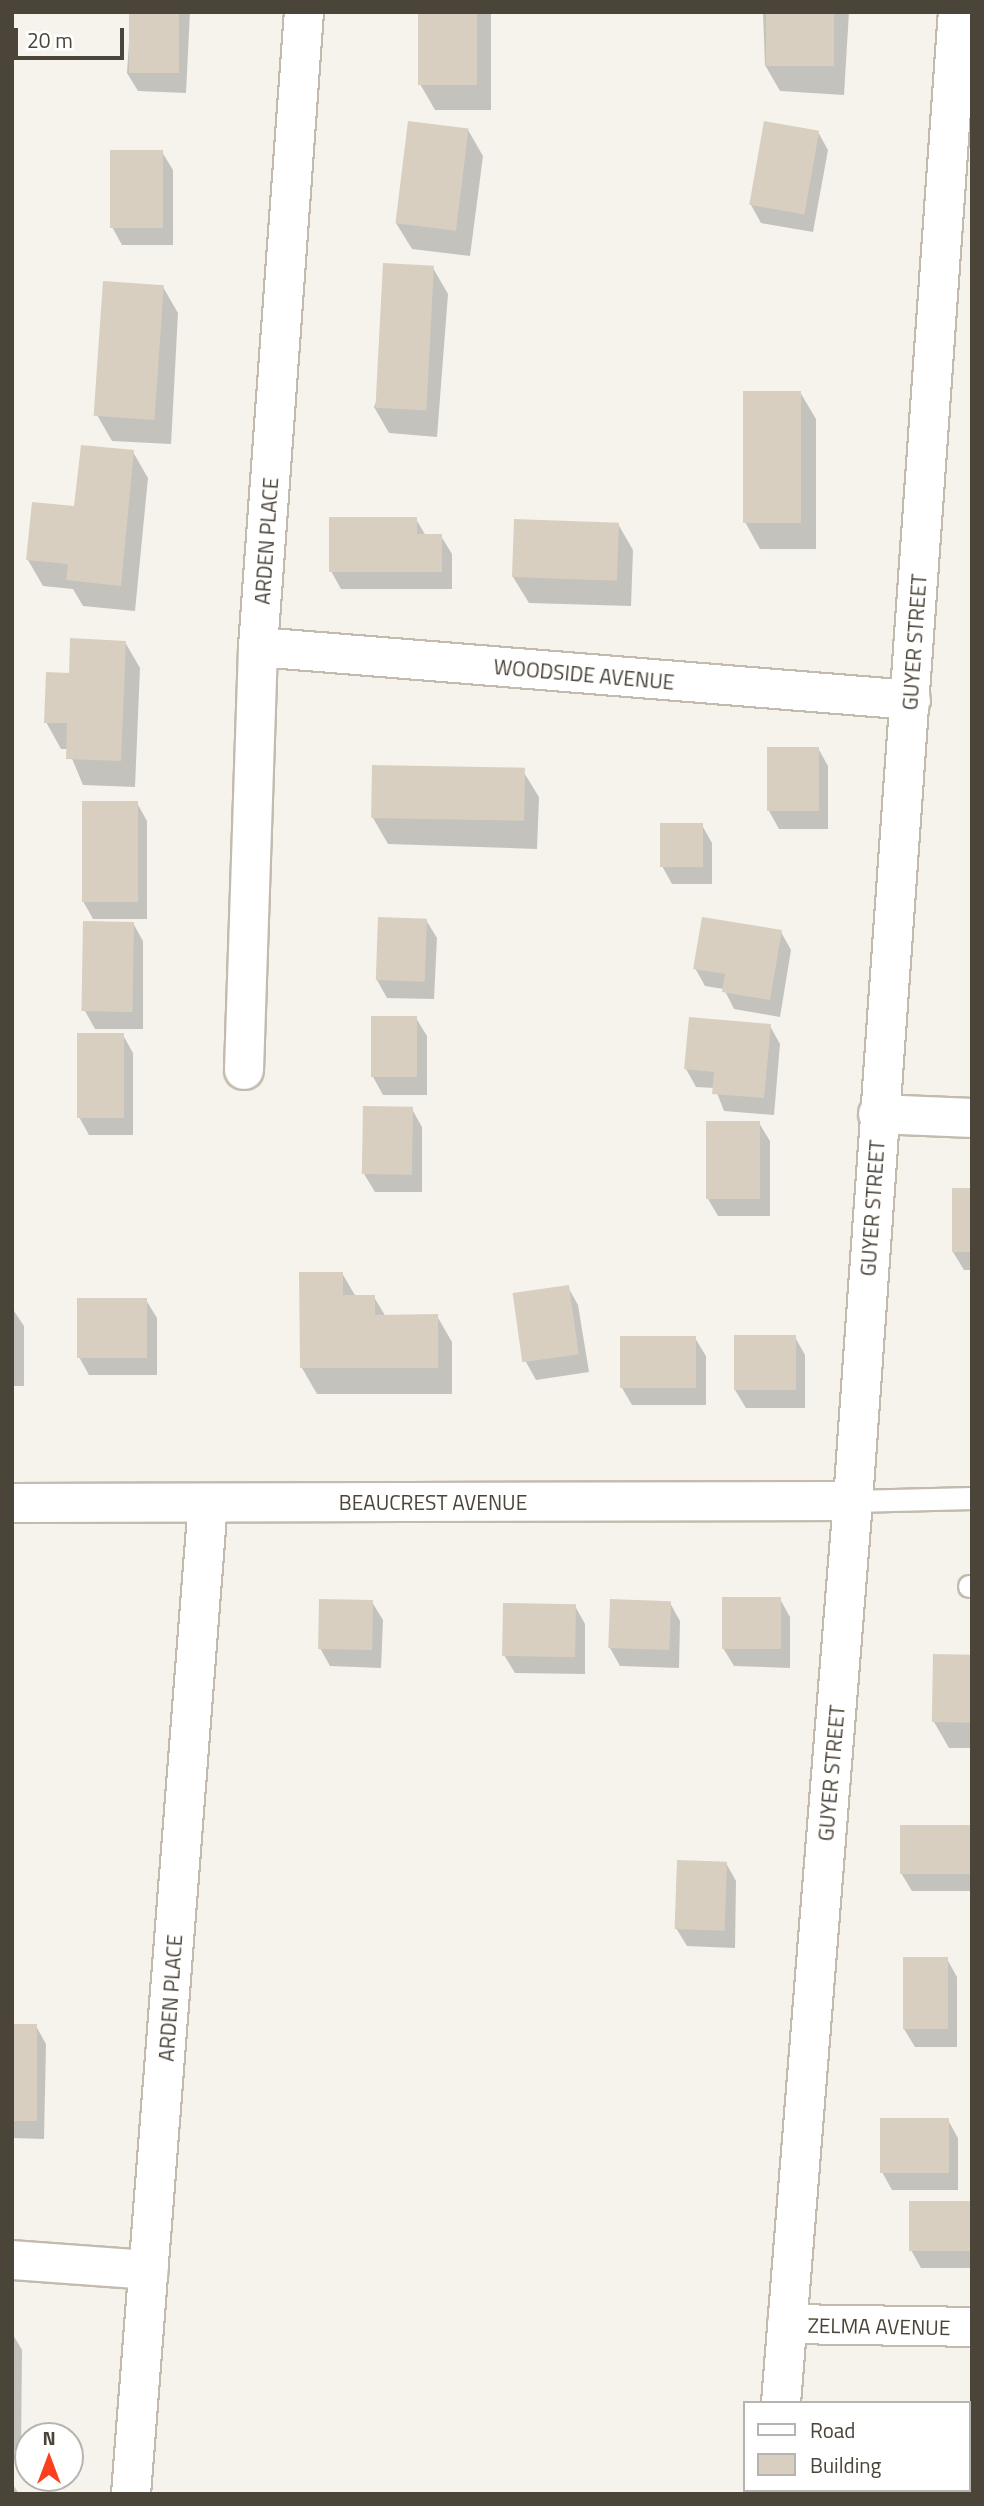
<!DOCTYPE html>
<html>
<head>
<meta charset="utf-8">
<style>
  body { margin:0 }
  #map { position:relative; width:984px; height:2506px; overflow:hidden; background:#f6f3ec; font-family:"Titillium Web",sans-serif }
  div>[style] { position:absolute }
  .shadow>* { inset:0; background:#0003 }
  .building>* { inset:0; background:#d8cfc1; transform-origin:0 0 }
  .roads { filter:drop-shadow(2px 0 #c2bbae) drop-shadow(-2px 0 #c2bbae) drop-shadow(0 2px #c2bbae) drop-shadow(0 -2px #c2bbae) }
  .service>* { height:21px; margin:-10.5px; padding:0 10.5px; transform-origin:10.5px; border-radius:10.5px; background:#fff }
  .minor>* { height:38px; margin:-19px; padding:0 19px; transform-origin:19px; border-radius:19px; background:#fff }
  span { translate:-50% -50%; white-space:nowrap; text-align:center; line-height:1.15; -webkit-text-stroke:5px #fff; paint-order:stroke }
  .street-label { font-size:21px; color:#4b4439 }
  .frame { position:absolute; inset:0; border:14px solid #4b4439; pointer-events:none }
  .legend { position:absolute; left:743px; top:2401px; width:228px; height:91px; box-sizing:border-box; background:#fff; border:2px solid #b7b4b0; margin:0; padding:9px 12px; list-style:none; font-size:21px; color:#4b4439 }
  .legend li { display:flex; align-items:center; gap:14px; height:35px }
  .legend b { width:35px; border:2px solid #b7b4b0 }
  .north { position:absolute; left:14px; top:2422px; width:70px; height:70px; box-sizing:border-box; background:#fff; border:2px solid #b7b4b0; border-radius:50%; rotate:0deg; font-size:19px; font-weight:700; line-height:28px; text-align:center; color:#4b4439 }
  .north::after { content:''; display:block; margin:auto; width:24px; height:32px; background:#fc3f1d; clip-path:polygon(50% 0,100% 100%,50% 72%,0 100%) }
  .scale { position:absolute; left:14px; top:28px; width:110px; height:32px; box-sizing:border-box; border:4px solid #4b4439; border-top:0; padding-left:9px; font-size:21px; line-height:24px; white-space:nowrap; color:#4b4439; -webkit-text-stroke:5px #fff; paint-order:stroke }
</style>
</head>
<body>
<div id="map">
  <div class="shadow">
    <div style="clip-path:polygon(131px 12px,190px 12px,186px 93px,138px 91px,127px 73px)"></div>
    <div style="clip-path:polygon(420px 12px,491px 12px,491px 110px,435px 110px,420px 84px)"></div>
    <div style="clip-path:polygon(763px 12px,849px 12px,844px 95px,780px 91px,765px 65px)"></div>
    <div style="clip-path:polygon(468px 130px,483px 156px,470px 256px,412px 249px,396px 223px)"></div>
    <div style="clip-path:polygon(818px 132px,828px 150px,813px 232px,761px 223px,751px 205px)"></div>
    <div style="clip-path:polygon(162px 152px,173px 170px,173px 245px,122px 245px,112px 227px)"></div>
    <div style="clip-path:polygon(433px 268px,448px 294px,437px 437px,389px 433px,374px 407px)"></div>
    <div style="clip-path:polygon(163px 287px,178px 313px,171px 444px,112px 441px,97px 415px)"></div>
    <div style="clip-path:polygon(800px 392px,816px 419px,816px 549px,760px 549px,745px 522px)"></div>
    <div style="clip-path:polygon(133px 452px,148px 478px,135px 611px,83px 606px,73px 589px,43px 586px,28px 560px)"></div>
    <div style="clip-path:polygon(416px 519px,426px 536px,441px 536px,452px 554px,452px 589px,341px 589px,331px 571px)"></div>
    <div style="clip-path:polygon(618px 524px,633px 550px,631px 606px,529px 603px,513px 577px)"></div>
    <div style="clip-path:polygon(125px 642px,140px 668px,135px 787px,83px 785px,68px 749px,61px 749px,46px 722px,71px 675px)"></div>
    <div style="clip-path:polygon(818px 748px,828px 766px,828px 829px,779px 829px,769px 811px)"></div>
    <div style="clip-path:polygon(523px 771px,539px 797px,537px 849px,388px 844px,373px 818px)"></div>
    <div style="clip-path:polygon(137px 803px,147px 821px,147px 919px,93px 919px,83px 901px)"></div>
    <div style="clip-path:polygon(702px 825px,712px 843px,712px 884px,672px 884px,662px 866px)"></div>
    <div style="clip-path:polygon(426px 920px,437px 938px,434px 999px,387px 998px,377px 980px)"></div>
    <div style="clip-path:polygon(133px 923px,143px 941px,143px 1029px,95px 1029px,85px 1011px)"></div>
    <div style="clip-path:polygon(781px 932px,791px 950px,780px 1017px,734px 1009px,724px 989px,705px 986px,695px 968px)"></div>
    <div style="clip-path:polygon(416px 1018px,427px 1036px,427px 1095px,383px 1095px,373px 1077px)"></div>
    <div style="clip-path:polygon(770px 1026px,780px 1044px,774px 1115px,724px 1111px,715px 1088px,696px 1087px,686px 1069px)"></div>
    <div style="clip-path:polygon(123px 1035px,133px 1053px,133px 1135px,89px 1135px,79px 1117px)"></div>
    <div style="clip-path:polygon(412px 1109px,422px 1127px,422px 1192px,375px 1192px,364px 1174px)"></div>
    <div style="clip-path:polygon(759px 1123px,770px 1141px,770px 1216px,718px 1216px,708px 1199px)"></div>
    <div style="clip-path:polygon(972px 1190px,972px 1270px,964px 1270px,953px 1252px)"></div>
    <div style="clip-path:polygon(342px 1273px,356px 1297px,374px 1297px,386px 1317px,437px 1316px,452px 1342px,452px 1394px,317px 1394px,302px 1368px,301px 1274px)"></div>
    <div style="clip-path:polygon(568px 1287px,578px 1305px,589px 1372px,536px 1380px,526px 1362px)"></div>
    <div style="clip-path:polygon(146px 1300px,157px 1318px,157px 1375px,89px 1375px,79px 1357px)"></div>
    <div style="clip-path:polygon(12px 1308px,24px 1326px,24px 1386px,12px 1386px)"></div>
    <div style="clip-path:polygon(795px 1337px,805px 1355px,805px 1408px,746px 1408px,735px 1390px)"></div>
    <div style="clip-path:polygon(695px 1338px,706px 1356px,706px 1405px,632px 1405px,622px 1388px)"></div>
    <div style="clip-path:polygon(780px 1599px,790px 1617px,790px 1668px,734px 1666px,723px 1648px)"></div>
    <div style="clip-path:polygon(372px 1602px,383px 1620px,381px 1668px,330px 1666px,320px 1648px)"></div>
    <div style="clip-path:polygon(670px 1603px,680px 1621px,679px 1668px,620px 1666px,610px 1648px)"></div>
    <div style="clip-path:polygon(575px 1606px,585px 1624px,585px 1674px,515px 1673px,504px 1655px)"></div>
    <div style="clip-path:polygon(972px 1656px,972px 1748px,949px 1748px,934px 1722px)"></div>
    <div style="clip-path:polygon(969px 1826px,972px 1891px,912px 1891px,901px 1873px)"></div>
    <div style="clip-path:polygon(726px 1863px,736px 1881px,735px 1948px,687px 1946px,676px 1928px)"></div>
    <div style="clip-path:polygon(947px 1959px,957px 1977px,957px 2047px,915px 2047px,904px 2029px)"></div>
    <div style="clip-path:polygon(12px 2026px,36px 2026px,46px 2044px,44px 2139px,12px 2138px)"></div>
    <div style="clip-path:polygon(948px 2120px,958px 2138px,958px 2190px,892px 2190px,882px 2172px)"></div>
    <div style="clip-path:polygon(972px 2202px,972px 2268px,921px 2268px,911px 2250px)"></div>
    <div style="clip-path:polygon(12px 2333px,22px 2350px,21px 2450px,12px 2450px)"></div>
    <div style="clip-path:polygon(12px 2483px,19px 2494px,12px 2494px)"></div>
  </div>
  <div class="building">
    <div style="left:129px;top:12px;width:50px;height:61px"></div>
    <div style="left:418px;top:12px;width:59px;height:73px"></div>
    <div style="left:766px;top:12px;width:68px;height:54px"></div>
    <div style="left:408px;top:121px;width:61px;height:103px;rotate:7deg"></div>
    <div style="left:764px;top:121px;width:56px;height:85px;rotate:10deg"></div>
    <div style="left:110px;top:150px;width:53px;height:78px"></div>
    <div style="left:383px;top:263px;width:51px;height:145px;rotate:3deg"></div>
    <div style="left:103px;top:281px;width:61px;height:135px;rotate:4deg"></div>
    <div style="left:743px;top:391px;width:58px;height:132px"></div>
    <div style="clip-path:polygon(81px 445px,134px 450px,121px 586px,66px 580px,68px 564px,26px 560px,32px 502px,74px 506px)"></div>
    <div style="clip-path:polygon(329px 517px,417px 517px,417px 534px,442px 534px,442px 572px,329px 572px)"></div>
    <div style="left:514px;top:519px;width:105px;height:58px;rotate:2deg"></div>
    <div style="clip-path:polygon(70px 638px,126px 641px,121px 761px,66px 759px,67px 723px,44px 723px,46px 672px,69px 673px)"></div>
    <div style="left:767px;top:747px;width:52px;height:64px"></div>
    <div style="left:372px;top:765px;width:153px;height:53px;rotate:1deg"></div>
    <div style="left:82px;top:801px;width:56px;height:101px"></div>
    <div style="left:660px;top:823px;width:43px;height:44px"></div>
    <div style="left:378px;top:917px;width:49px;height:63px;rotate:2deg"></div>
    <div style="clip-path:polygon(702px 917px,782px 930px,770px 1000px,722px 992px,725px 974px,693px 969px)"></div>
    <div style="left:83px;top:921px;width:51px;height:90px;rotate:1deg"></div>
    <div style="left:371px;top:1016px;width:46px;height:61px"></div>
    <div style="clip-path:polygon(689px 1017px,771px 1024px,764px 1098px,712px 1094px,714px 1072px,684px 1069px)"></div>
    <div style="left:77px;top:1033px;width:47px;height:85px"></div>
    <div style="left:363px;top:1106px;width:50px;height:68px;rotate:1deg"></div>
    <div style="left:706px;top:1121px;width:54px;height:78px"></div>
    <div style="left:952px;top:1188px;width:20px;height:64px"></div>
    <div style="clip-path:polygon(299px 1272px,343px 1272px,343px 1295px,375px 1295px,375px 1315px,438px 1314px,438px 1368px,300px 1368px)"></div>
    <div style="left:569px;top:1285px;width:70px;height:57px;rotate:82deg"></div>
    <div style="left:77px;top:1298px;width:70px;height:60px"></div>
    <div style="left:734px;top:1335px;width:62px;height:55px"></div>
    <div style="left:620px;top:1336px;width:76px;height:52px"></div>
    <div style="left:722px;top:1597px;width:59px;height:52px"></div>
    <div style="left:319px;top:1599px;width:54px;height:50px;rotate:1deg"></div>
    <div style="left:610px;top:1599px;width:61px;height:49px;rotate:2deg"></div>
    <div style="left:503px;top:1603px;width:73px;height:53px;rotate:1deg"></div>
    <div style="left:933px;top:1654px;width:39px;height:68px;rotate:1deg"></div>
    <div style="left:900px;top:1825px;width:70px;height:49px"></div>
    <div style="left:677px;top:1860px;width:50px;height:69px;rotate:2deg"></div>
    <div style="left:903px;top:1957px;width:45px;height:72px"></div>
    <div style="left:12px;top:2024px;width:25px;height:97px"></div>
    <div style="left:880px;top:2118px;width:69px;height:55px"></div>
    <div style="left:909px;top:2201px;width:63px;height:50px"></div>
  </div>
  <div class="roads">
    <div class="service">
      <div style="left:853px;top:1501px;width:119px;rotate:-1.4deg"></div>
      <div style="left:969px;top:1586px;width:3px"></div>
    </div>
    <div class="minor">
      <div style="left:258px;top:647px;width:655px;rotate:4.64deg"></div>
      <div style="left:244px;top:1070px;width:423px;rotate:-88.1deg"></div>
      <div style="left:258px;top:647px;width:637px;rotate:-85.86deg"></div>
      <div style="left:878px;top:1114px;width:94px;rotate:2.4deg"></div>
      <div style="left:12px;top:1503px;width:841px;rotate:-0.14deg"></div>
      <div style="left:12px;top:2260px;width:137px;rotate:4.2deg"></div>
      <div style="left:787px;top:2324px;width:185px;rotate:0.9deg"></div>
      <div style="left:781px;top:2403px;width:905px;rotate:-85.44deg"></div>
      <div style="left:853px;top:1501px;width:1493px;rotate:-85.97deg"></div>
      <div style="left:131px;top:2494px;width:994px;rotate:-85.56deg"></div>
      <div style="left:775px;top:2494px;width:4px;rotate:-90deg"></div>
    </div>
  </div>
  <div class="street-label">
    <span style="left:266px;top:541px;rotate:-86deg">ARDEN PLACE</span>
    <span style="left:914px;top:642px;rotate:-86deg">GUYER STREET</span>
    <span style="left:584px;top:674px;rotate:5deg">WOODSIDE AVENUE</span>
    <span style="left:872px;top:1208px;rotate:-86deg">GUYER STREET</span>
    <span style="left:433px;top:1502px">BEAUCREST AVENUE</span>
    <span style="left:831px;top:1773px;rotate:-85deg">GUYER STREET</span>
    <span style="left:170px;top:1998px;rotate:-86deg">ARDEN PLACE</span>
    <span style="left:879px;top:2326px;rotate:1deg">ZELMA AVENUE</span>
  </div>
  <div class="frame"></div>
  <ul class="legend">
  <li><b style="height:9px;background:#fff"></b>Road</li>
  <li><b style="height:19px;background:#d8cfc1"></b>Building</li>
  </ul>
  <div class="north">N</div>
  <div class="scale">20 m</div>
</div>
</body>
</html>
